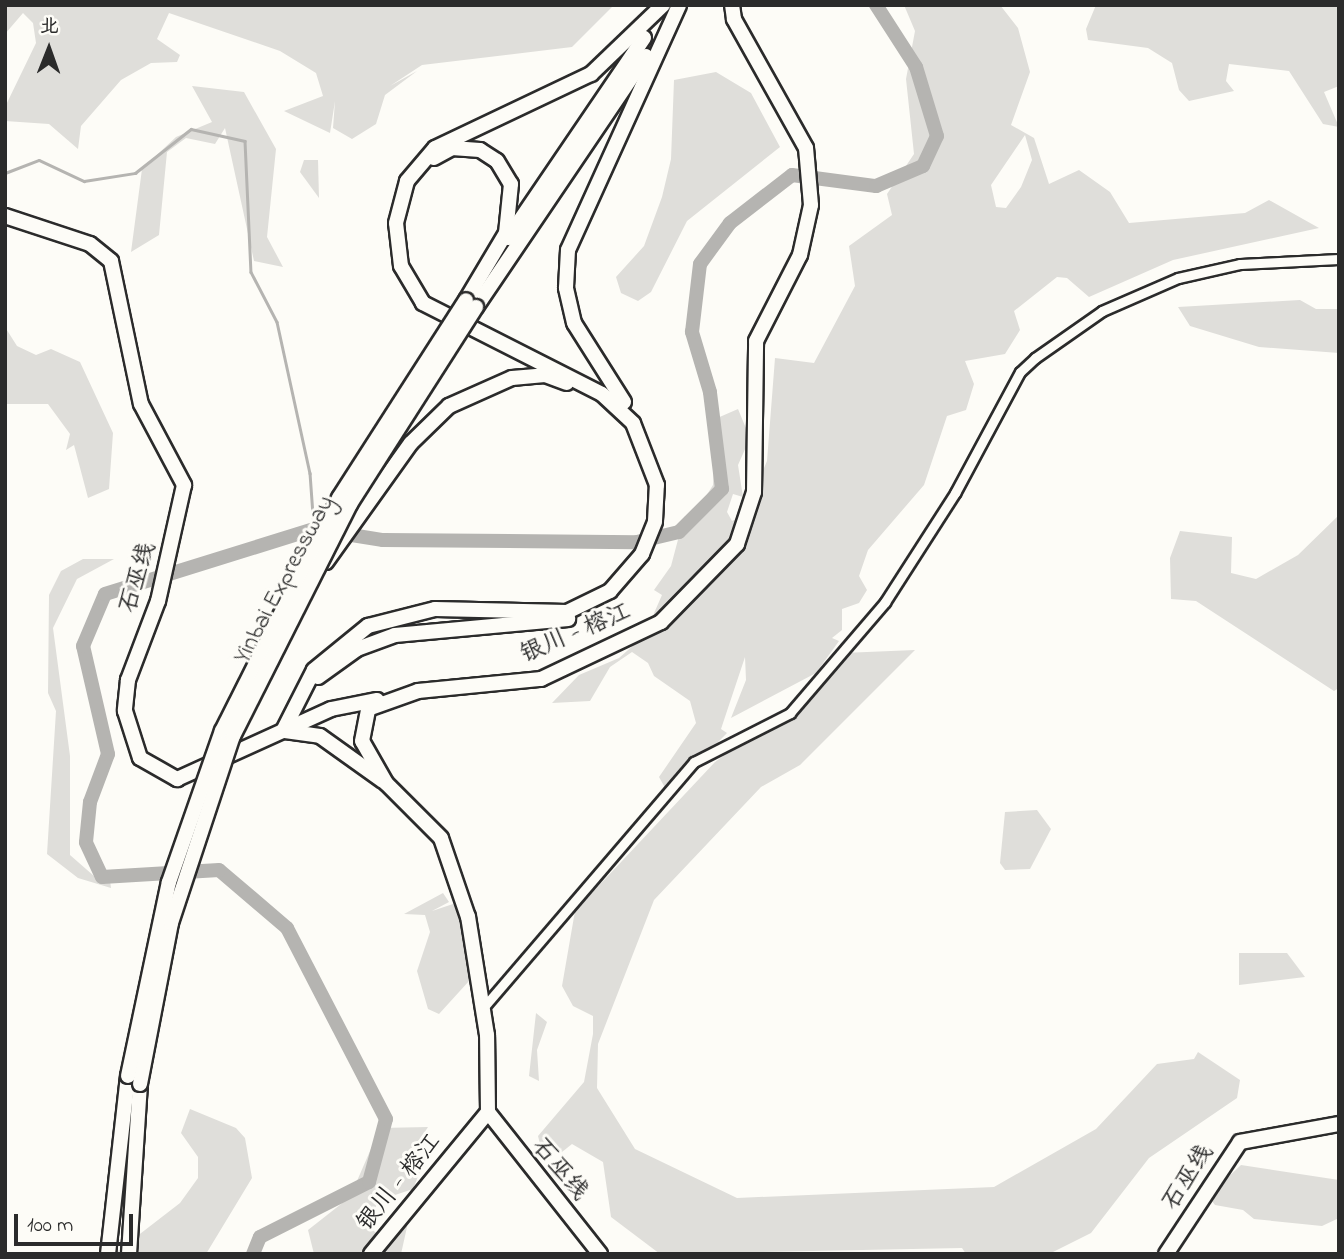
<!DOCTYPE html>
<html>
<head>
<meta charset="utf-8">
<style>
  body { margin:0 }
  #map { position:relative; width:1344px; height:1259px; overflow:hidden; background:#fdfcf7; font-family:"Indie Flower","LXGW WenKai TC",sans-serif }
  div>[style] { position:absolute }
  .green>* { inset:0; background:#dfdeda }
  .stream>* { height:2.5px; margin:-1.25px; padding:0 1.25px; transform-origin:1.25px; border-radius:1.25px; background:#b5b4b1 }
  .river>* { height:14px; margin:-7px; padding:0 7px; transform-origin:7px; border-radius:7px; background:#b5b4b1 }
  .roads { filter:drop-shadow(2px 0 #2b2b2b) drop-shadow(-2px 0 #2b2b2b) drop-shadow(0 2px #2b2b2b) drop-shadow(0 -2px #2b2b2b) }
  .minor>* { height:9px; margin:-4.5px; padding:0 4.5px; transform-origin:4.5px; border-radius:4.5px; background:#fdfcf7 }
  .highway>* { height:14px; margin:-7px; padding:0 7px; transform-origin:7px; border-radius:7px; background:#fdfcf7 }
  .bridges { filter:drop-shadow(2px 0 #2b2b2b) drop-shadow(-2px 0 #2b2b2b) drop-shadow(0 2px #2b2b2b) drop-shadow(0 -2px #2b2b2b) }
  .highway-bridge>* { height:14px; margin:-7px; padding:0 7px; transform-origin:7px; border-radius:7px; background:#fdfcf7 }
  span { translate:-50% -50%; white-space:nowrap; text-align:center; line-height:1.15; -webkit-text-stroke:6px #fdfcf7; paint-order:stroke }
  .street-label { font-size:24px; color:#2b2b2b }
  .frame { position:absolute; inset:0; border:7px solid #2b2b2b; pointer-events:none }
  .north { position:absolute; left:14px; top:14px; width:70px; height:70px; -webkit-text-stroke:5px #fdfcf7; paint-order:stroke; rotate:1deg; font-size:19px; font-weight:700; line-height:28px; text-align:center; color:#2b2b2b }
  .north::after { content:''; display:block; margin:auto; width:24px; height:32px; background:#2b2b2b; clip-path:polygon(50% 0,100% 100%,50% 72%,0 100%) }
  .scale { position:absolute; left:14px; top:1214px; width:119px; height:32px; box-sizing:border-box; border:4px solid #2b2b2b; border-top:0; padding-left:9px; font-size:21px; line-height:24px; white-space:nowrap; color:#2b2b2b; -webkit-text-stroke:5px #fdfcf7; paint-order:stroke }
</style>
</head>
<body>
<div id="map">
  <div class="green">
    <div style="clip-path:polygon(5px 5px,614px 5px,572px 47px,422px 65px,390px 86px,417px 71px,385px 95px,376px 124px,352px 139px,333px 128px,335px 101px,330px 133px,284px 111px,323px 96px,316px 73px,280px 51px,169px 13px,157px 39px,180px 55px,177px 62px,151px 63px,121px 80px,81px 126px,78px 149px,49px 124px,5px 121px,5px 107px,36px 43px,33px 23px,23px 13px,5px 34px)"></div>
    <div style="clip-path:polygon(evenodd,904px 5px,1000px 5px,1018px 28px,1030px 72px,1011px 125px,1034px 138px,1049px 184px,1079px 170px,1110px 192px,1129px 223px,1245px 213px,1269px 200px,1319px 228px,1173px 260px,1089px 297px,1067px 278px,1057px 277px,1014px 311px,1020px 330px,1005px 354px,965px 361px,974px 384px,966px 410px,947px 416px,924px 485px,868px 550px,859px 576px,867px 590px,859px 603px,842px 609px,842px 630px,832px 638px,839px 641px,816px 673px,731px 718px,746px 680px,745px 657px,721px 729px,727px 733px,668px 793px,659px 777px,696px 723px,690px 701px,654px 676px,648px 663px,632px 652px,610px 667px,590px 701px,552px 703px,579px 675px,619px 658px,644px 636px,662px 595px,654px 590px,671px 566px,684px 517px,698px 509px,713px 485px,715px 419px,738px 409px,750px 438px,738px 465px,743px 497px,733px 494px,727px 512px,732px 521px,744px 515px,767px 461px,775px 358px,814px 363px,855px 286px,849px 246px,892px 215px,887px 194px,914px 154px,906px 79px,915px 31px,904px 5px,1025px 135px,1032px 160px,1021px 187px,1006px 208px,996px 207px,991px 185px,1025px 135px)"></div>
    <div style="clip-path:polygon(1096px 5px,1339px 5px,1339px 86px,1324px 92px,1339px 127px,1323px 124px,1289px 71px,1229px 64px,1226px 81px,1234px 91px,1189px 101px,1179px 90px,1172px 63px,1148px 48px,1088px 40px,1086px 29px)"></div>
    <div style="clip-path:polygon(716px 72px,751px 93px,780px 147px,687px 221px,651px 292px,638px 301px,621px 293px,616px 277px,644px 246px,662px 197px,671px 159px,674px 80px)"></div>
    <div style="clip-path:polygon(192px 86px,244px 92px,276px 149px,267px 237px,283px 267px,254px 261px,225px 128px,215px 144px,186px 138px,167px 152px,159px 235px,131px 252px,142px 169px,176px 137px,212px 122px)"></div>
    <div style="clip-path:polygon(304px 160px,318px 160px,319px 198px,300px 172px)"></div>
    <div style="clip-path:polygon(1300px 300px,1316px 309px,1339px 309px,1339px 353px,1259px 347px,1190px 326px,1178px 307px)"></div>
    <div style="clip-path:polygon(5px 327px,17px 346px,36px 355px,51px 349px,80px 362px,113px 433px,109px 489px,88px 498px,74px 445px,66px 450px,70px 434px,48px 404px,5px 404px)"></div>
    <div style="clip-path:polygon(1339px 515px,1339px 688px,1334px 691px,1196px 601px,1171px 599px,1170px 558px,1180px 531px,1232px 537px,1231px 573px,1256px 579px,1298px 555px)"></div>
    <div style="clip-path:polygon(83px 559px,114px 559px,77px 579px,53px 628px,70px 756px,70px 855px,94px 876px,110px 880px,111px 888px,78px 878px,47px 854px,56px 711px,48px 693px,49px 595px,61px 571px)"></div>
    <div style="clip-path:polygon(915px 650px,800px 765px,761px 787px,654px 900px,598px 1044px,597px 1088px,635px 1149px,737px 1198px,994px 1187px,1096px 1129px,1157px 1064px,1194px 1059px,1198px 1052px,1240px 1080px,1237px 1098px,1149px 1158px,1091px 1233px,1053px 1252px,1065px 1254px,966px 1254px,962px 1248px,660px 1254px,611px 1217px,603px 1162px,572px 1144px,562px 1152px,540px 1144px,538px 1136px,584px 1082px,593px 1034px,593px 1016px,573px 1006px,562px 986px,575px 911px,715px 762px,826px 679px,843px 653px)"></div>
    <div style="clip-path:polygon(1037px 810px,1051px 829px,1030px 869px,1005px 870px,1000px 863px,1005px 812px)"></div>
    <div style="clip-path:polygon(443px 893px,449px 902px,432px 911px,453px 904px,460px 909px,470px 969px,469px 981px,439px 1014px,428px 1009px,417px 971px,430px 932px,425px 915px,404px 914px)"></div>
    <div style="clip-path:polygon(1239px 953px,1287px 953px,1305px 977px,1239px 985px)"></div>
    <div style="clip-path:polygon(536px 1013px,547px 1022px,537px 1050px,539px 1081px,529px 1076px)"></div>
    <div style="clip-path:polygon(190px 1109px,236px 1128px,245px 1138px,252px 1178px,206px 1254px,114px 1254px,180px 1203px,198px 1178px,198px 1157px,181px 1133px)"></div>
    <div style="clip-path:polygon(428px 1127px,417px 1144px,421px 1169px,413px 1189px,377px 1201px,371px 1229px,386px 1240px,409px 1218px,401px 1254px,314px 1254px,308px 1230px,350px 1197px,380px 1128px)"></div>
    <div style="clip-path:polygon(1241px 1165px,1339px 1180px,1339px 1218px,1322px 1226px,1254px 1219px,1243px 1210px,1215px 1205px,1208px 1196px)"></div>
  </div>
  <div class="stream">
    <div style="left:5px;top:173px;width:36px;rotate:-21deg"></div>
    <div style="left:39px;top:160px;width:50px;rotate:25deg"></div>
    <div style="left:84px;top:181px;width:52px;rotate:-8.9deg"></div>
    <div style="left:135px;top:173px;width:71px;rotate:-38.2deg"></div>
    <div style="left:191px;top:129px;width:55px;rotate:12.5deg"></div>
    <div style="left:245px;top:141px;width:131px;rotate:87.4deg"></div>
    <div style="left:251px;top:272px;width:56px;rotate:62.5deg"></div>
    <div style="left:277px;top:322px;width:155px;rotate:77.7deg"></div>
    <div style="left:310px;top:473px;width:56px;rotate:85.9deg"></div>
  </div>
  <div class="river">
    <div style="left:253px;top:1254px;width:18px;rotate:-68deg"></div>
    <div style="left:260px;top:1237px;width:122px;rotate:-26.8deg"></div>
    <div style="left:369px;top:1182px;width:65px;rotate:-74.9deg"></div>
    <div style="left:386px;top:1119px;width:215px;rotate:-117.4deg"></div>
    <div style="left:287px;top:928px;width:89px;rotate:-139.5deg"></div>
    <div style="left:219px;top:870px;width:117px;rotate:176.6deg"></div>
    <div style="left:102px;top:877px;width:38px;rotate:-115deg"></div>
    <div style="left:86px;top:842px;width:40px;rotate:-84.3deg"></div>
    <div style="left:90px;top:802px;width:51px;rotate:-69.4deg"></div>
    <div style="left:108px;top:754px;width:111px;rotate:-103deg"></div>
    <div style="left:83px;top:646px;width:56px;rotate:-67.1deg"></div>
    <div style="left:105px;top:594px;width:219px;rotate:-17.3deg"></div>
    <div style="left:314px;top:529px;width:70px;rotate:9.1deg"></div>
    <div style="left:383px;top:540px;width:254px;rotate:0.5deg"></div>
    <div style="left:637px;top:542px;width:43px;rotate:-13.4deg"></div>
    <div style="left:679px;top:532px;width:61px;rotate:-45deg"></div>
    <div style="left:722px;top:489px;width:98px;rotate:-97.1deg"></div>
    <div style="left:710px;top:392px;width:63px;rotate:-106.7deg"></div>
    <div style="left:692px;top:332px;width:68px;rotate:-83.3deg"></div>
    <div style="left:700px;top:264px;width:51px;rotate:-53.8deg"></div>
    <div style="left:730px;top:223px;width:78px;rotate:-37.7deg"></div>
    <div style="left:792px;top:175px;width:85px;rotate:7.5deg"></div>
    <div style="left:876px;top:186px;width:51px;rotate:-23.1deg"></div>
    <div style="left:923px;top:166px;width:33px;rotate:-65deg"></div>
    <div style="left:937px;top:136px;width:72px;rotate:-106.9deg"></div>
    <div style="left:916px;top:67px;width:74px;rotate:-122.8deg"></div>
  </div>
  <div class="roads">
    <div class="minor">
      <div style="left:483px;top:1008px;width:324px;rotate:-49.4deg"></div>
      <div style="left:694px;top:762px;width:108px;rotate:-27deg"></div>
      <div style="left:790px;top:713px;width:146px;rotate:-49.4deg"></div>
      <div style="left:885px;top:602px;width:130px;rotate:-57.3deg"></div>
      <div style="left:955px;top:493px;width:137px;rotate:-61.8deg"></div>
      <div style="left:1020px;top:372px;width:21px;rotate:-43deg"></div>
      <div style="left:1035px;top:358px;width:82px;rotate:-35deg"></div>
      <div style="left:1102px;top:311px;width:83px;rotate:-23.5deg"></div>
      <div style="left:1178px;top:278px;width:64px;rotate:-12.7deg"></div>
      <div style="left:1240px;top:264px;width:99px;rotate:-2.9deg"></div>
    </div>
    <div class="highway">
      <div style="left:434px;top:158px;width:21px;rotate:-29deg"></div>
      <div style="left:452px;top:148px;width:28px;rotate:4deg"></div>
      <div style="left:480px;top:150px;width:20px;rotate:33deg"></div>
      <div style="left:497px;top:161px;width:27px;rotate:59deg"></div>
      <div style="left:511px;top:184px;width:49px;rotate:95.8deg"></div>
      <div style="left:506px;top:233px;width:78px;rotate:120.8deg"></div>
      <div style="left:5px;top:216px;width:89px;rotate:18.2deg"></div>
      <div style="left:90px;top:244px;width:27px;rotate:39deg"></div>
      <div style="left:111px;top:261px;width:146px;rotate:78.2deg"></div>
      <div style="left:141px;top:404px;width:92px;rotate:62deg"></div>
      <div style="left:184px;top:485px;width:119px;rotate:102.6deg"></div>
      <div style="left:158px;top:601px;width:85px;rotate:110.8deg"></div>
      <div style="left:128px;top:680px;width:31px;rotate:96deg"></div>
      <div style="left:125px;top:711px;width:49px;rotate:72.3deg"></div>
      <div style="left:140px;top:758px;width:43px;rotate:29.6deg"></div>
      <div style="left:177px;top:779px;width:169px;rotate:-24.4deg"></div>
      <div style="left:331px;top:709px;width:47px;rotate:-11.1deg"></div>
      <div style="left:508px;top:238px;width:242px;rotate:-55.8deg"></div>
      <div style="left:476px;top:307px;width:303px;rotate:-55.9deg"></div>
      <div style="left:624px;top:402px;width:93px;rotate:-122.3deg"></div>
      <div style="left:574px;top:323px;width:36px;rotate:-103deg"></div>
      <div style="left:566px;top:288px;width:38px;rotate:-87deg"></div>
      <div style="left:568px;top:250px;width:269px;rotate:-65.6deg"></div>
      <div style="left:326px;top:562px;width:146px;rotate:-54.5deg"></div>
      <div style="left:411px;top:443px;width:53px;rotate:-44.2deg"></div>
      <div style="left:449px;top:406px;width:69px;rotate:-24deg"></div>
      <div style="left:512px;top:378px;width:33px;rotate:-5deg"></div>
      <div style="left:545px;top:375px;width:23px;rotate:20deg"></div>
      <div style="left:318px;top:677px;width:48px;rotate:-35.7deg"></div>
      <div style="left:357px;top:649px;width:40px;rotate:-20.2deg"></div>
      <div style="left:395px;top:635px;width:174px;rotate:-5.3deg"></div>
      <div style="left:283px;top:731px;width:68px;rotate:-63.1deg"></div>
      <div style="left:314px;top:670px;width:70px;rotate:-39.2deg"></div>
      <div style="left:368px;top:626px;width:69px;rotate:-14.2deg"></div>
      <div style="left:435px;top:609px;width:132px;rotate:1.3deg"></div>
      <div style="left:567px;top:612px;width:48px;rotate:-26deg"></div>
      <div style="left:610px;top:591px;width:49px;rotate:-49.1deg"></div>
      <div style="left:642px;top:554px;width:35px;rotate:-68deg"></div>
      <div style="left:655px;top:521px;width:36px;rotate:-87deg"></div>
      <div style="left:657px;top:485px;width:66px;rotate:-111.2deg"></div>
      <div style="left:633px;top:423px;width:42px;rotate:-136.9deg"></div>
      <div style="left:602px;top:394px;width:201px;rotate:-153.1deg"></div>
      <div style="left:423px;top:303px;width:43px;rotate:-120.7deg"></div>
      <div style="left:401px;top:266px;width:43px;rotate:-96.6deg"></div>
      <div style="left:396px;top:223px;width:43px;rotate:-75.3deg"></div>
      <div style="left:407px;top:181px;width:43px;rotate:-49.7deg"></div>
      <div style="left:435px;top:148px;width:173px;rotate:-25.4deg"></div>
      <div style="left:591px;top:74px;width:100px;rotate:-43.8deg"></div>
      <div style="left:285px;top:731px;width:35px;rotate:8deg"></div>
      <div style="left:320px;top:736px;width:77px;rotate:35.5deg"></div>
      <div style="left:488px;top:1112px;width:181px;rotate:51.7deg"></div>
      <div style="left:108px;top:1254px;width:179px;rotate:-83.6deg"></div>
      <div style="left:129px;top:1254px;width:170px;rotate:-86.3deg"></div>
      <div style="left:371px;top:1254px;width:184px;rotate:-50.5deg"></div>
      <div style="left:488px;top:1112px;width:77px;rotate:-90.7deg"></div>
      <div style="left:487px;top:1035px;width:120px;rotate:-99.1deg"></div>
      <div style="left:468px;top:917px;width:83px;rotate:-108.9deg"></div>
      <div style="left:441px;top:838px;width:78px;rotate:-135deg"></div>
      <div style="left:386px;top:783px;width:48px;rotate:-119.7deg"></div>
      <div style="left:362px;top:741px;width:33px;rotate:-79deg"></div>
      <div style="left:368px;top:709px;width:53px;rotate:-19.8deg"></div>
      <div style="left:418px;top:691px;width:124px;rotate:-5.6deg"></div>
      <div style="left:541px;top:679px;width:133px;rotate:-25.4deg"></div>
      <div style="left:661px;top:622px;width:109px;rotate:-45.7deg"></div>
      <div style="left:737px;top:544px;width:55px;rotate:-71.9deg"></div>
      <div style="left:754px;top:492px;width:151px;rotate:-89.2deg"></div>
      <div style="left:756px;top:341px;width:97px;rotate:-62.9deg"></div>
      <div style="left:800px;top:255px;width:51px;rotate:-77.6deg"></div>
      <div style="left:811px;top:205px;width:57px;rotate:-95deg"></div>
      <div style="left:806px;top:148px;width:148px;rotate:-119.2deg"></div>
      <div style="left:734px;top:19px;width:14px;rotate:-98deg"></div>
      <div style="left:1166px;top:1254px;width:134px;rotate:-56.5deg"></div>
      <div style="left:1240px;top:1142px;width:101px;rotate:-10.3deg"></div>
    </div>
  </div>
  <div class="bridges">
    <div class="highway-bridge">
      <div style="left:128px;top:1076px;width:198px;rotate:-78.1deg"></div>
      <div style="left:169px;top:882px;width:160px;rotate:-70.7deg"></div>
      <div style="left:222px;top:731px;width:261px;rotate:-63.3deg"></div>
      <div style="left:339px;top:498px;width:235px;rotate:-57.3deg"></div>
      <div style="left:140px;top:1084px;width:164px;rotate:-79.1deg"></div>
      <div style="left:171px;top:923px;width:197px;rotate:-71.7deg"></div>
      <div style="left:233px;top:736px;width:260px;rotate:-63.2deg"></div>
      <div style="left:350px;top:504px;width:234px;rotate:-57.4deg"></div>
    </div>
  </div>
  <div class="street-label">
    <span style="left:139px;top:578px;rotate:-73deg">石巫线</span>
    <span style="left:285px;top:580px;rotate:-62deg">Yinbai Expressway</span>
    <span style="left:576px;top:634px;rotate:-23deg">银川 - 榕江</span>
    <span style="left:559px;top:1170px;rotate:50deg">石巫线</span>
    <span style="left:1189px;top:1178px;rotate:-57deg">石巫线</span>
    <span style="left:400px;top:1183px;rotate:-51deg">银川 - 榕江</span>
  </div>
  <div class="frame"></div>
  <div class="north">北</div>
  <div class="scale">100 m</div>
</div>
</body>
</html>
